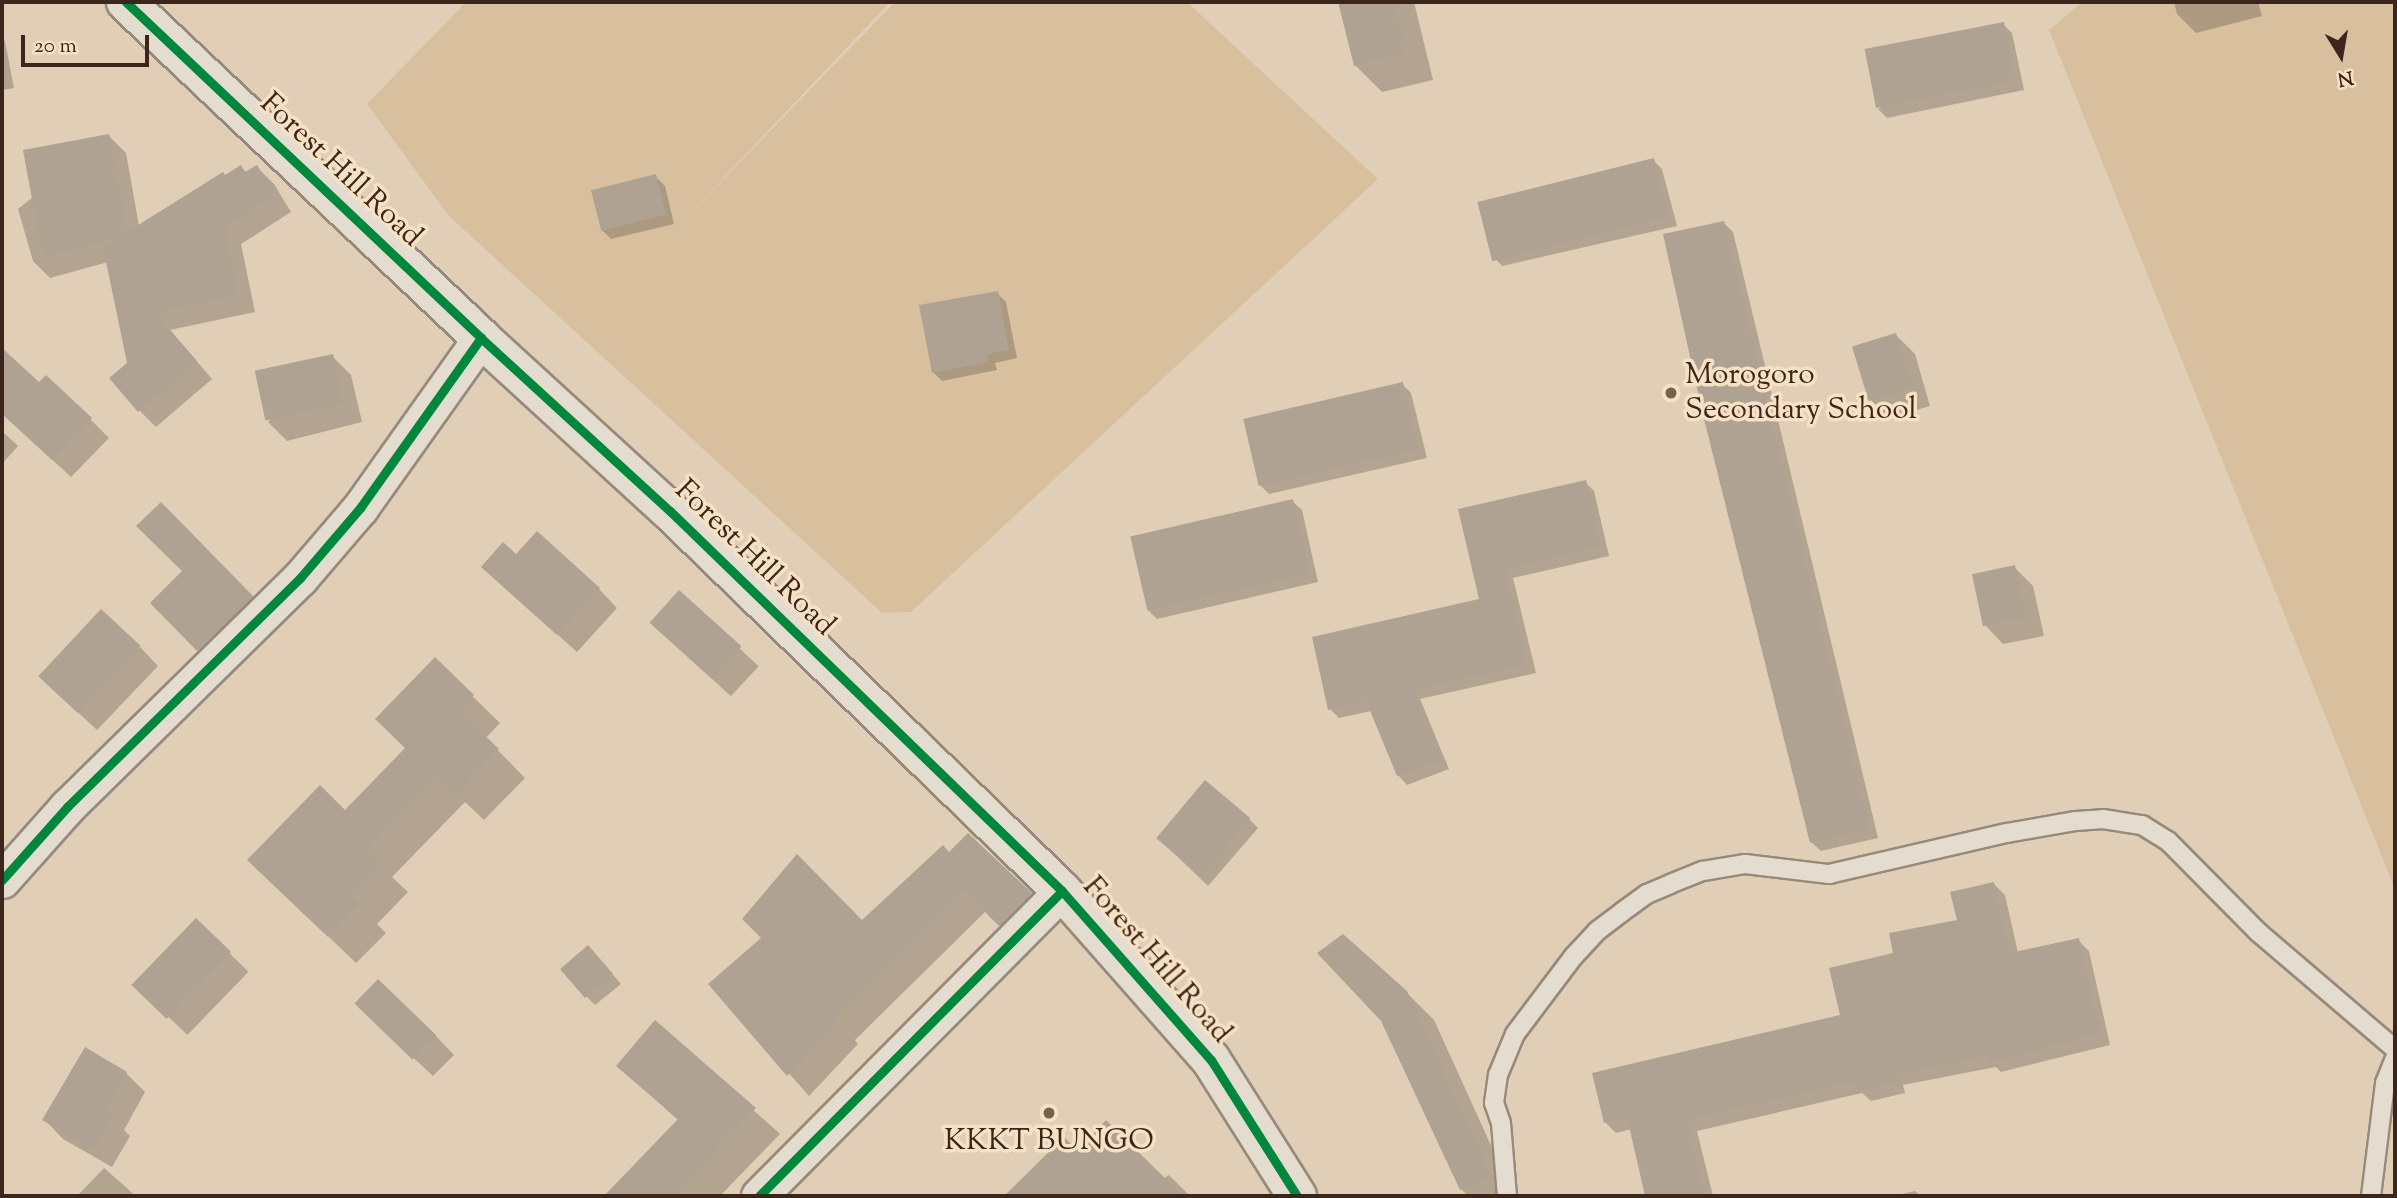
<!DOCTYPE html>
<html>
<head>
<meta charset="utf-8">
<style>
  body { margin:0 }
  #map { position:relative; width:2397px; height:1198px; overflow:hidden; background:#e0ceb6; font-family:"Sorts Mill Goudy",serif }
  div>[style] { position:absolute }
  .green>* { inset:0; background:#d8c09f }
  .shadow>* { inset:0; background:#0003; transform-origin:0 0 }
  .building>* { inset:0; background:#b0a292; transform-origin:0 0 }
  .roads { filter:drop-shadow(2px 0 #978a7b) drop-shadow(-2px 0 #978a7b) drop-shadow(0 2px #978a7b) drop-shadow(0 -2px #978a7b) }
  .lane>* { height:18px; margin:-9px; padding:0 9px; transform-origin:9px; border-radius:9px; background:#e5dcd0 }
  .street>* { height:35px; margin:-17.5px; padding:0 17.5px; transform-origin:17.5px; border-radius:17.5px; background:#e5dcd0 }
  .secondary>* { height:38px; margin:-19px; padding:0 19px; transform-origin:19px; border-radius:19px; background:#e5dcd0 }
  .cycleway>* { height:9px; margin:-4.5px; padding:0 4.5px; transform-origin:4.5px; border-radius:4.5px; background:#00873e }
  .dots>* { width:19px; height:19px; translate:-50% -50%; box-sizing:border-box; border:4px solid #f6e1c4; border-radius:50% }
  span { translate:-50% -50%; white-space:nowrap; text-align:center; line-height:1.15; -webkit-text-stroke:7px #f6e1c4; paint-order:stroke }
  .street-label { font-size:30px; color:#3c251b }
  .poi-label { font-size:30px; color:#3c251b }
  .left { translate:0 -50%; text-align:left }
  .frame { position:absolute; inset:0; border:4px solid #3c251b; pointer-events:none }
  .north { position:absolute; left:2306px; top:21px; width:70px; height:70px; -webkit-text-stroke:5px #f6e1c4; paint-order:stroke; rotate:169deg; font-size:19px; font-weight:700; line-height:28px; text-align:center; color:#3c251b }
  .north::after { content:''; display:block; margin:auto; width:24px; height:32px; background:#3c251b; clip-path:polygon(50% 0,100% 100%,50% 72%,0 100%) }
  .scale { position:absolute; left:21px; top:35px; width:128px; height:32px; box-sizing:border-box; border:4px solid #3c251b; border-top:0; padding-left:9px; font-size:21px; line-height:24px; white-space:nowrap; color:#3c251b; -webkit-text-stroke:5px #f6e1c4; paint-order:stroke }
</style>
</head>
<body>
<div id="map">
  <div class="green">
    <div style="clip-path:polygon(466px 2px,890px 2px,680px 224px,895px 2px,1187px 2px,1378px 179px,911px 612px,882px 613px,449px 216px,367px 104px)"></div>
    <div style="clip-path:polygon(2082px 2px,2395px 2px,2395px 889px,2049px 30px)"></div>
  </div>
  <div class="shadow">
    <div style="clip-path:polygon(1340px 2px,1414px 2px,1433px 80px,1382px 92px,1355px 65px)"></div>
    <div style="clip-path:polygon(2174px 2px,2258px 2px,2262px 16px,2196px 33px,2177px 14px)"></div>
    <div style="clip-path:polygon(2003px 24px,2012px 33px,2024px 90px,1887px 118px,1878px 109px)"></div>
    <div style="clip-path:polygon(2px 38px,5px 41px,14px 88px,2px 90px)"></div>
    <div style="clip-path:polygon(109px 136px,126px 153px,139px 226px,241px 167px,247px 173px,257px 167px,274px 184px,291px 212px,241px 244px,255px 312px,170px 330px,212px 379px,156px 427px,139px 410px,108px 262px,50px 278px,33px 261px,18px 209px)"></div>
    <div style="clip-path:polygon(1653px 160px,1662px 169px,1677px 226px,1502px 266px,1493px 256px)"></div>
    <div style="clip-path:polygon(655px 176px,665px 186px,674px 224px,611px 239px,602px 230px)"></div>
    <div style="clip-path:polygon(1724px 223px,1733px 232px,1878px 838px,1821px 851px,1811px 842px)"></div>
    <div style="clip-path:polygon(997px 293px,1006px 302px,1017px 358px,995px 363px,997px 370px,942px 381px,933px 372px)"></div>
    <div style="clip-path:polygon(1896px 335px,1915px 354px,1930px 406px,1889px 418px,1870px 399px)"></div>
    <div style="clip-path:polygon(332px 356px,351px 375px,362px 422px,287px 441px,268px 422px)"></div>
    <div style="clip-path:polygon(14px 362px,39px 384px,90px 419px,109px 438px,71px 477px,2px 413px,2px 375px)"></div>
    <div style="clip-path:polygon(1402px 384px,1411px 393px,1427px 458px,1269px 494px,1260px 485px)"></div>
    <div style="clip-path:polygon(2px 431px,18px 446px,2px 464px)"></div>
    <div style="clip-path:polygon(1585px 482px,1594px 491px,1609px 556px,1513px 578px,1536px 673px,1420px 699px,1449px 769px,1407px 785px,1398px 775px,1371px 711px,1339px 718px,1330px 709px,1481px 601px,1461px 511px)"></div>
    <div style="clip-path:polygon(1292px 501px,1302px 510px,1318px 582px,1157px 619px,1148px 610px)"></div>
    <div style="clip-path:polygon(161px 505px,271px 615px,217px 668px,152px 603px,184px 571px)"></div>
    <div style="clip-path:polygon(516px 556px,599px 589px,617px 608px,577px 652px,502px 585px)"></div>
    <div style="clip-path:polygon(2014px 567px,2033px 586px,2044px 636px,2003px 644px,1985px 625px)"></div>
    <div style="left:679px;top:592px;width:109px;height:41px;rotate:43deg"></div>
    <div style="clip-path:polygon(140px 647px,158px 666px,97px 730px,59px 695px)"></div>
    <div style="clip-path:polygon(435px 660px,500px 723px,486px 738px,525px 778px,484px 820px,465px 802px,392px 877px,408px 892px,377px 924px,386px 933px,356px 963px,277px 887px,407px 749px)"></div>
    <div style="clip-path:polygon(1249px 819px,1258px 828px,1208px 886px,1159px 839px)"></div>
    <div style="clip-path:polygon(949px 854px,1031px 894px,1052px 915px,1021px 946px,986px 911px,855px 1040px,858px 1044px,809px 1096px,710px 984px,862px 922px)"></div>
    <div style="clip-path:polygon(1994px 884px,2005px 895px,2018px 953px,2078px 940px,2089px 951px,2110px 1045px,2001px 1072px,1996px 1067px,1903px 1085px,1905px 1093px,1871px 1101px,1862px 1093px,1697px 1131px,1713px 1196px,1647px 1196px,1632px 1129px,1616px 1133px,1605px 1122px,1842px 1016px,1895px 954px,1959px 922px)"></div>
    <div style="left:196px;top:921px;width:73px;height:88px;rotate:44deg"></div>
    <div style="clip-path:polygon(597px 956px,621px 984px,595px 1005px,586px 996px)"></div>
    <div style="clip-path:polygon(1406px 992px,1434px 1020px,1514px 1196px,1468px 1196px,1461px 1189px,1383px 1020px)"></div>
    <div style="clip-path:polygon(375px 1022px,436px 1036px,454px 1055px,433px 1076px)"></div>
    <div style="clip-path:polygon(655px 1022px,780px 1134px,720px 1196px,623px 1196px,679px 1121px,618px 1066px)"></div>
    <div style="clip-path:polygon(86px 1050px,126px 1073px,145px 1092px,124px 1130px,130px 1136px,112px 1167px,63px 1139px,45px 1120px)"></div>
    <div style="clip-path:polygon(1064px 1139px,1077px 1152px,1163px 1179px,1169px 1175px,1190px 1196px,1006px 1196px)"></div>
    <div style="clip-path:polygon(104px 1168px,128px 1189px,135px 1196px,77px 1196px)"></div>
    <div style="clip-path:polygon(1915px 1191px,1921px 1196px,1893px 1196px)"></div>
  </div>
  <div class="building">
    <div style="clip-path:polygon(1338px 2px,1394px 2px,1406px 53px,1354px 66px)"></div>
    <div style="left:2004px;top:22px;width:60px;height:142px;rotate:79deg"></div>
    <div style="clip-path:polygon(109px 134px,127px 232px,223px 172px,225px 175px,241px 165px,245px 172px,257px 165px,276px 195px,225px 226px,239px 295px,155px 313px,197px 361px,138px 412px,109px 378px,127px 363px,103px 247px,118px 237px,43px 259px,23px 150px)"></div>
    <div style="left:1654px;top:158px;width:61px;height:182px;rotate:76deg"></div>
    <div style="left:656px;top:174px;width:42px;height:67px;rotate:76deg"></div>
    <div style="clip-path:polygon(1724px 221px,1870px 829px,1810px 843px,1702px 411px,1663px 234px)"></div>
    <div style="clip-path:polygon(998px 291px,1009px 350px,987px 354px,988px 362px,932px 373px,919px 305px)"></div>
    <div style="left:1896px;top:333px;width:57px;height:46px;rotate:73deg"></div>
    <div style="clip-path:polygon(2px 348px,39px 382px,46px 375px,92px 418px,52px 460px,2px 414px)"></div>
    <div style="left:333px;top:354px;width:51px;height:80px;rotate:78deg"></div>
    <div style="left:1403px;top:382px;width:69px;height:164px;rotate:77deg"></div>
    <div style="clip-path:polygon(1586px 480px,1601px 547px,1505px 569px,1527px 664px,1413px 691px,1442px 760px,1397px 776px,1366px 701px,1328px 710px,1312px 637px,1479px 599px,1458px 509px)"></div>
    <div style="left:1293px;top:499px;width:76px;height:167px;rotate:77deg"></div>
    <div style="clip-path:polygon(161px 502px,253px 596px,197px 651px,150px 603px,182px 571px,136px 526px)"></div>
    <div style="clip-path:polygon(537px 531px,600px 588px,557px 635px,481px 567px,503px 542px,516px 554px)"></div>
    <div style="left:2015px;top:565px;width:53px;height:44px;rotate:78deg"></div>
    <div style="left:679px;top:590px;width:84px;height:44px;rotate:42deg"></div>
    <div style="left:101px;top:609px;width:54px;height:92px;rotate:43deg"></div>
    <div style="clip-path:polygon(435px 657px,474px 695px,459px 711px,499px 749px,456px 794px,436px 776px,366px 849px,382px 864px,351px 895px,360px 904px,328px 937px,247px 860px,320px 785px,345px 810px,405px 748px,375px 719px)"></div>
    <div style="left:1205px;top:780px;width:59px;height:76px;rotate:40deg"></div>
    <div style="clip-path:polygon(968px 833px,1032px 893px,999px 926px,964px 891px,835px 1018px,839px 1022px,787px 1076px,708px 984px,761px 938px,742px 919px,797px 854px,862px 920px,943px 845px,949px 852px)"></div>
    <div style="clip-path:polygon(1994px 882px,2010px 953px,2079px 938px,2100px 1034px,1988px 1062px,1987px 1056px,1893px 1075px,1894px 1082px,1858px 1091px,1855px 1081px,1687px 1120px,1705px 1196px,1645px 1196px,1627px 1117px,1604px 1123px,1592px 1073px,1840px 1015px,1829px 968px,1893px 953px,1889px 933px,1957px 920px,1950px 892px)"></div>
    <div style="left:196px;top:918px;width:49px;height:93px;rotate:44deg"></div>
    <div style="clip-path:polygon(1343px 934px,1407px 991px,1491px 1175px,1460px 1190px,1381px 1021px,1317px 953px)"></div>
    <div style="left:588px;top:945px;width:38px;height:37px;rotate:49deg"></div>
    <div style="left:378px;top:979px;width:81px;height:34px;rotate:44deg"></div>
    <div style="clip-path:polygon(655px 1020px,756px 1108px,671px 1196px,604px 1196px,678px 1119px,616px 1066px)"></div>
    <div style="clip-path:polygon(85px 1047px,127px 1072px,105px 1112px,112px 1116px,93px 1149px,42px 1120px)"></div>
    <div style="clip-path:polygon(1106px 1120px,1183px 1196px,1004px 1196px,1064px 1137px,1077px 1150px)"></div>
  </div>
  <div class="roads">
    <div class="lane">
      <div style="left:1507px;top:1196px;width:73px;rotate:-94.7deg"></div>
      <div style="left:1501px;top:1123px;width:21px;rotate:-109deg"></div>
      <div style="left:1494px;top:1103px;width:28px;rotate:-82deg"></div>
      <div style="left:1498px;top:1075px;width:44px;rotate:-67.5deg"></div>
      <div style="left:1515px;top:1034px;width:96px;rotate:-53deg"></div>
      <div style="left:1573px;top:957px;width:35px;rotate:-47deg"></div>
      <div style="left:1597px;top:931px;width:31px;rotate:-37deg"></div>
      <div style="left:1622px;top:912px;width:31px;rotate:-36deg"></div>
      <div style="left:1647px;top:894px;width:25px;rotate:-23deg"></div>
      <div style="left:1670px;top:884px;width:35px;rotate:-22deg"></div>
      <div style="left:1703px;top:871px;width:43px;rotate:-9.5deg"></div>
      <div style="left:1745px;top:864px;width:85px;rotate:6.8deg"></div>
      <div style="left:1829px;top:874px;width:183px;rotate:-13deg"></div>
      <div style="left:2007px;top:833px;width:70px;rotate:-9.9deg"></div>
      <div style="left:2076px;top:821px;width:27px;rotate:-4deg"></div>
      <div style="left:2103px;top:819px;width:39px;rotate:9deg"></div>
      <div style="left:2142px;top:825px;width:31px;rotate:32deg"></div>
      <div style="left:2168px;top:841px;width:128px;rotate:45.3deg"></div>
      <div style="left:2258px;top:932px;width:180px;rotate:40.5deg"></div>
      <div style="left:2371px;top:1196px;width:114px;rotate:-82.9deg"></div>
      <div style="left:2385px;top:1083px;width:27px;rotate:-68deg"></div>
    </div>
    <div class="street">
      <div style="left:2px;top:880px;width:98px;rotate:-48.3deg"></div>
      <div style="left:67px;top:807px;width:327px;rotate:-44.5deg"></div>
      <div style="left:300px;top:578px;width:92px;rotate:-49.4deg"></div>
      <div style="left:360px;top:508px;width:209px;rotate:-54.6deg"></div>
      <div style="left:759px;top:1196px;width:430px;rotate:-45.2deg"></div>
    </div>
    <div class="secondary">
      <div style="left:126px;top:2px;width:489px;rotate:43.4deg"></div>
      <div style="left:481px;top:338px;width:256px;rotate:42.5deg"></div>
      <div style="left:670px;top:511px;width:546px;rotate:44.11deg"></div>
      <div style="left:1062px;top:891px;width:225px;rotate:48.6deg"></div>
      <div style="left:1211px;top:1060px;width:161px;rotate:57.7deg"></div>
    </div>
  </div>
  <div class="cycleway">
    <div style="left:126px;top:2px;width:489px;rotate:43.4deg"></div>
    <div style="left:481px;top:338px;width:256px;rotate:42.5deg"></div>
    <div style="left:670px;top:511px;width:546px;rotate:44.11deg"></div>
    <div style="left:1062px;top:891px;width:225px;rotate:48.6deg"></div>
    <div style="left:1211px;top:1060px;width:161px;rotate:57.7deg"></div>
    <div style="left:2px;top:880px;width:98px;rotate:-48.3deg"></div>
    <div style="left:67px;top:807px;width:327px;rotate:-44.5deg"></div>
    <div style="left:300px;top:578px;width:92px;rotate:-49.4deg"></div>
    <div style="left:360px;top:508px;width:209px;rotate:-54.6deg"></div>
    <div style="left:759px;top:1196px;width:430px;rotate:-45.2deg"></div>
  </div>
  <div class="dots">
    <div style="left:1671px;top:393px;background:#756051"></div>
    <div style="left:1049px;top:1113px;background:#756051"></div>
  </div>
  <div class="street-label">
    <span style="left:340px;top:171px;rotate:43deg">Forest Hill Road</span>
    <span style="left:754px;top:559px;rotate:44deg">Forest Hill Road</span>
    <span style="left:1156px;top:961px;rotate:49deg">Forest Hill Road</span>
  </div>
  <div class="poi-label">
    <span class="left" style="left:1685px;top:393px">Morogoro<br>Secondary School</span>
    <span style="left:1049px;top:1142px">KKKT BUNGO</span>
  </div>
  <div class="frame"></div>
  <div class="north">N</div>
  <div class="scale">20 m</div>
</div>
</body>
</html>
